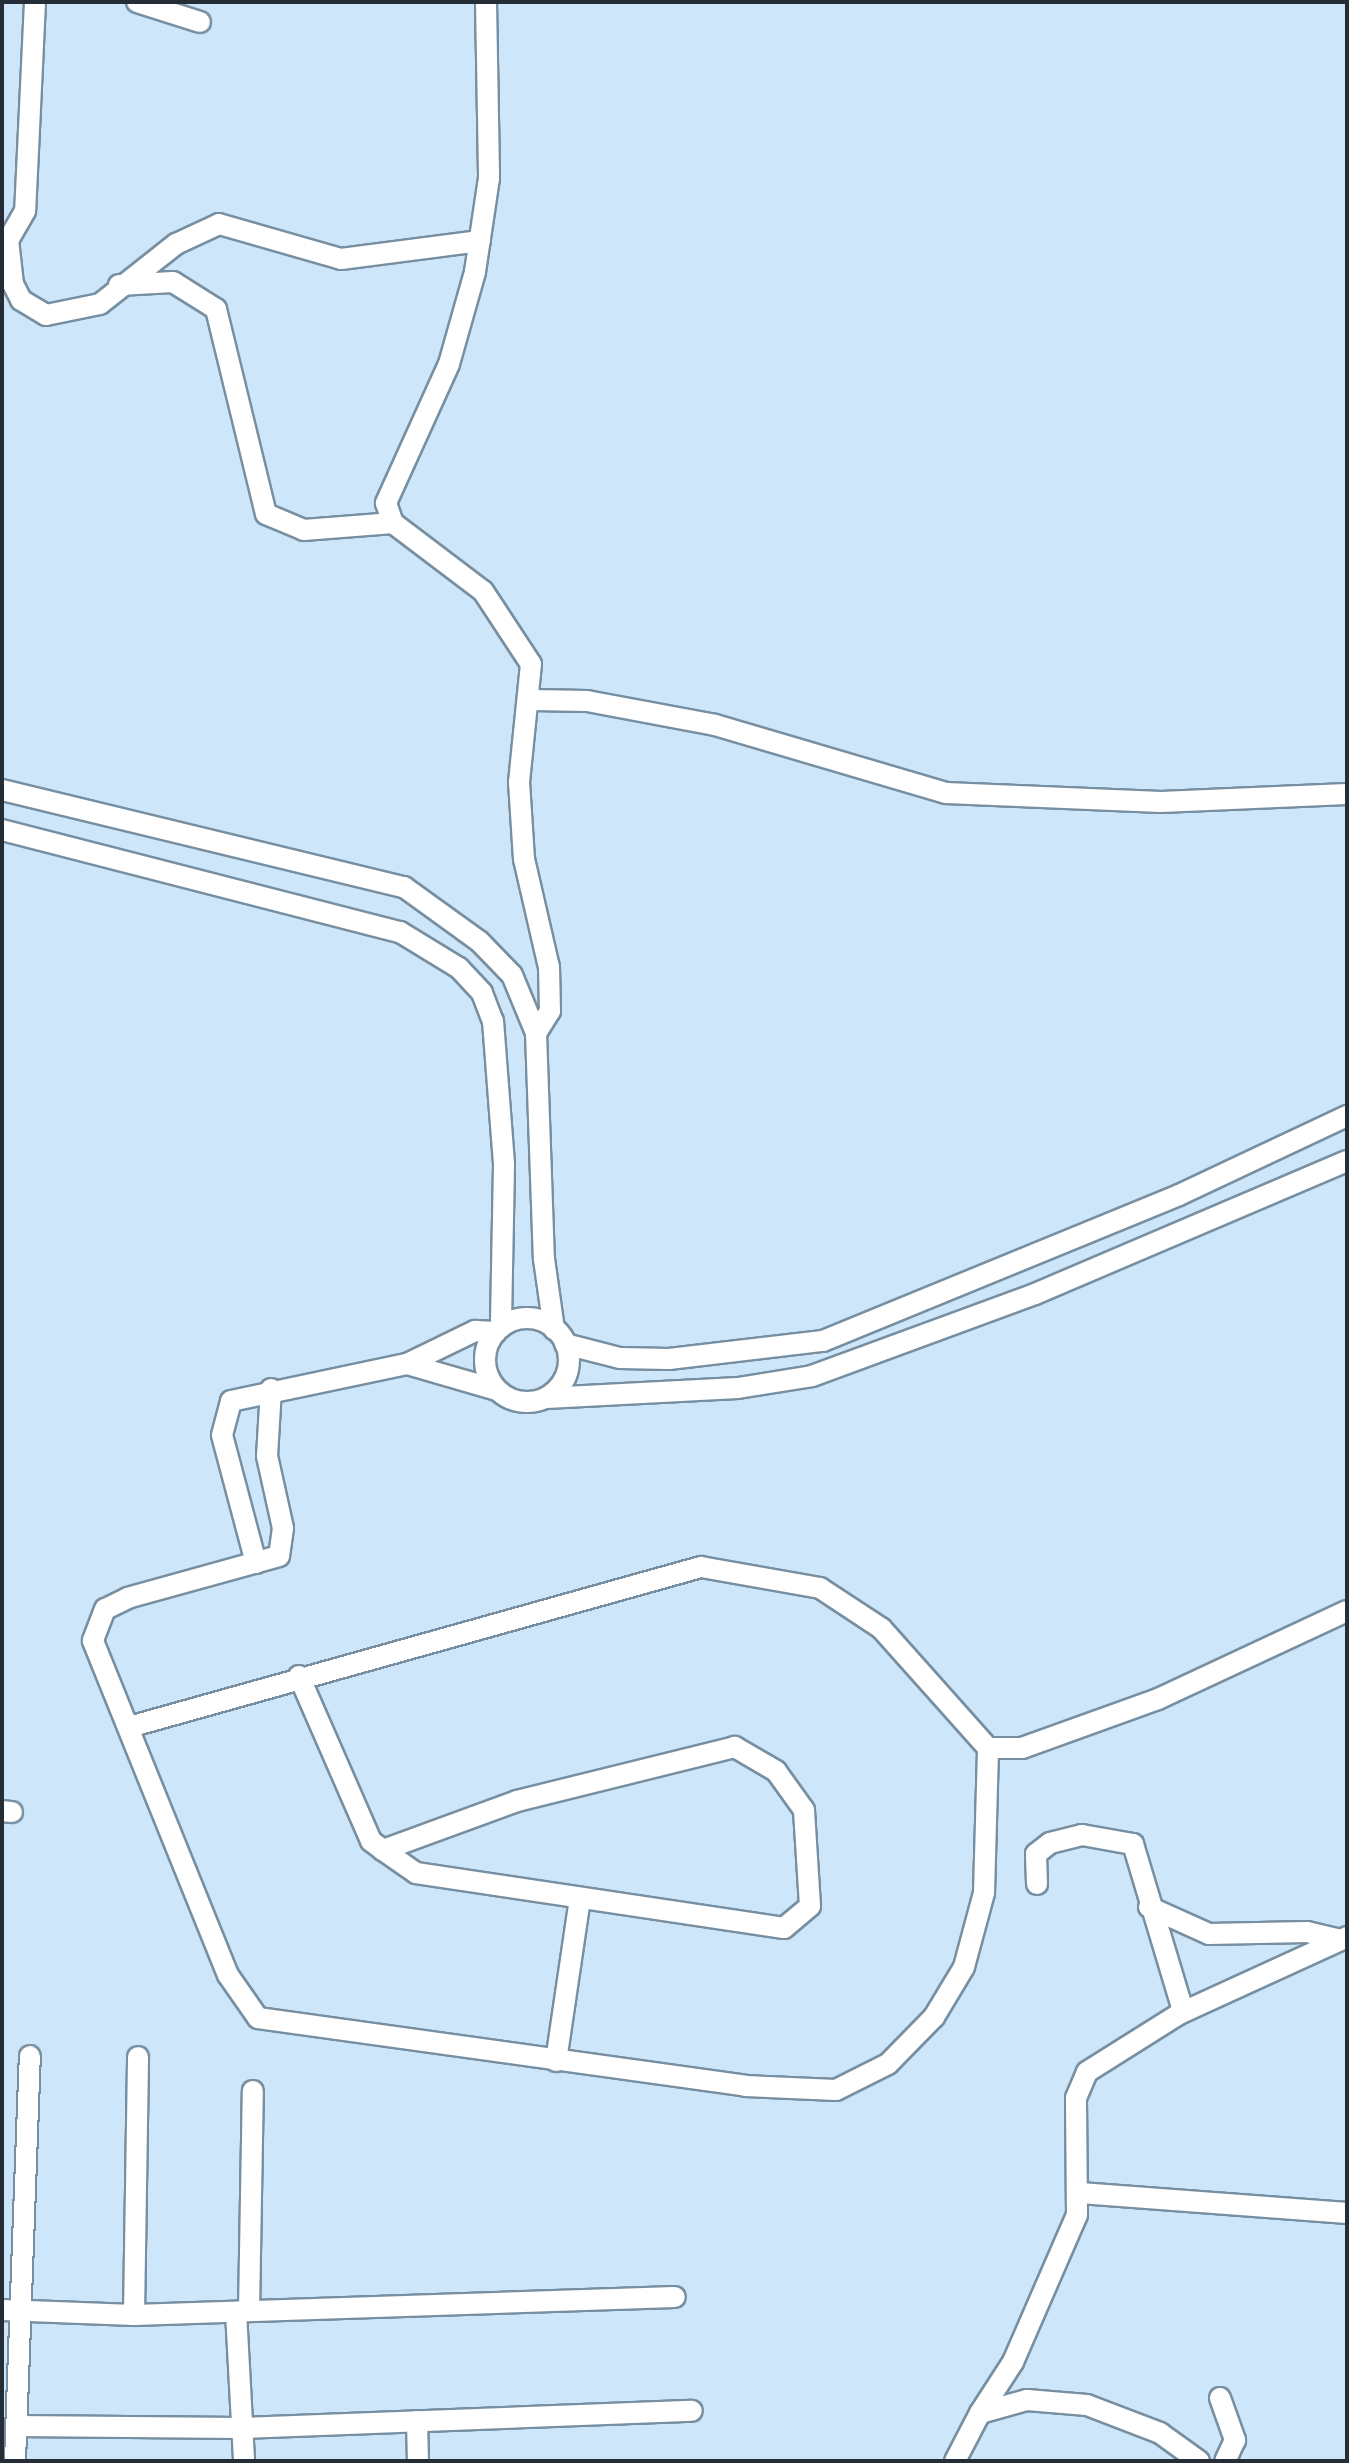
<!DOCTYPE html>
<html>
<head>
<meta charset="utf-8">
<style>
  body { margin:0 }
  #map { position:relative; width:1349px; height:2463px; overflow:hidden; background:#cde6fa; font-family:"Exo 2",sans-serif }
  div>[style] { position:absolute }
  .roads { filter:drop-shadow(2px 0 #778fa1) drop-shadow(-2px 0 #778fa1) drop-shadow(0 2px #778fa1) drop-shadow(0 -2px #778fa1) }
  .minor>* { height:20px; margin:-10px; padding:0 10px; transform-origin:10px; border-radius:10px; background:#fff }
  .minor>.ring { margin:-10px; padding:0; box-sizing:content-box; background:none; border:20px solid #fff; border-radius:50% }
  span { translate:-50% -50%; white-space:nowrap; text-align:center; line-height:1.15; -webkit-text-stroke:7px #fff; paint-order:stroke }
  .frame { position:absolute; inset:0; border:4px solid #252e36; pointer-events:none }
</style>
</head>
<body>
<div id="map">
  <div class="roads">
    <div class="minor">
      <div style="left:35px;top:2px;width:209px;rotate:92.7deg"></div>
      <div style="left:25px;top:211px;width:34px;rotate:120deg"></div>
      <div style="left:8px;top:240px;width:44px;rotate:83.5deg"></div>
      <div style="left:13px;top:284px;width:18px;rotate:63deg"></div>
      <div style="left:21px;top:300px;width:29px;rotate:31deg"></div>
      <div style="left:46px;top:315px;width:55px;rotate:-11.5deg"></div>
      <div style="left:100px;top:304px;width:97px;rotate:-38.3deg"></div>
      <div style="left:176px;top:244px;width:47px;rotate:-24.9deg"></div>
      <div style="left:219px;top:224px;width:127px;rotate:16deg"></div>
      <div style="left:341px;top:259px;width:140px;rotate:-7.4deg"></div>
      <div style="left:137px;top:2px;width:66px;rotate:17.6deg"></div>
      <div style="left:486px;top:2px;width:176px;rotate:89deg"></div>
      <div style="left:489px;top:178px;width:95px;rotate:98.5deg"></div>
      <div style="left:475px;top:272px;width:96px;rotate:105.8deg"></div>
      <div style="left:449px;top:364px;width:153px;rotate:114.4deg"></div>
      <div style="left:386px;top:503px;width:21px;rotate:71deg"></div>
      <div style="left:393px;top:523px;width:113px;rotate:37.1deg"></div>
      <div style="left:483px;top:591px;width:87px;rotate:56.7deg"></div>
      <div style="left:531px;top:664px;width:119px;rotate:95.8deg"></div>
      <div style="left:519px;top:782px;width:77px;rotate:86.3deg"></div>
      <div style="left:524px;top:859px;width:111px;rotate:77deg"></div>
      <div style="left:549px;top:967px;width:44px;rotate:88.7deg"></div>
      <div style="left:550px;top:1011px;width:26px;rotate:122deg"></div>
      <div style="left:119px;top:285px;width:54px;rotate:-3.2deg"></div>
      <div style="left:173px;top:282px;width:51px;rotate:32.1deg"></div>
      <div style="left:216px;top:309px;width:211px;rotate:76.3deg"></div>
      <div style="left:266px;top:514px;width:41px;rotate:22.8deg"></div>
      <div style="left:304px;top:530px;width:89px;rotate:-4.5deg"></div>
      <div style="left:532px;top:700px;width:55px;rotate:1deg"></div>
      <div style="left:587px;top:701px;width:130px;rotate:10.6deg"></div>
      <div style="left:715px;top:725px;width:241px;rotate:16.4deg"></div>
      <div style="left:946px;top:793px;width:215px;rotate:2.4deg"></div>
      <div style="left:1161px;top:802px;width:186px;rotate:-2.5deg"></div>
      <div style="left:2px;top:790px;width:414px;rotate:13.6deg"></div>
      <div style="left:404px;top:887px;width:92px;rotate:35.8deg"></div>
      <div style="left:479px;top:941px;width:47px;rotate:45.9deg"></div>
      <div style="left:512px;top:975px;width:63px;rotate:67.5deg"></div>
      <div style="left:536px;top:1033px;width:226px;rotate:88deg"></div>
      <div style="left:544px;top:1259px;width:71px;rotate:81.9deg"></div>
      <div style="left:2px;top:830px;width:411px;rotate:14.4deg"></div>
      <div style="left:400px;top:932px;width:69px;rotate:31.4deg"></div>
      <div style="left:459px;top:968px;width:34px;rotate:47deg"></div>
      <div style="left:482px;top:993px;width:30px;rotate:69deg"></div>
      <div style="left:493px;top:1021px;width:144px;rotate:85.6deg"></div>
      <div style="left:504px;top:1165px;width:162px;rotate:91.1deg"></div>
      <div class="ring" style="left:485px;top:1318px;width:64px;height:64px"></div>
      <div style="left:565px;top:1344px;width:57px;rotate:14.3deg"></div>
      <div style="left:620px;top:1358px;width:49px;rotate:1.2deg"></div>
      <div style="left:669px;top:1359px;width:155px;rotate:-6.7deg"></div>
      <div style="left:823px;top:1341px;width:385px;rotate:-22.3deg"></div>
      <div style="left:1179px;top:1195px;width:186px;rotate:-25.2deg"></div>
      <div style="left:407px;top:1364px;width:94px;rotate:16.1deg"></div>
      <div style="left:271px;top:1389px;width:67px;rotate:93.4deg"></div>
      <div style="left:267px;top:1456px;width:74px;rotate:77.5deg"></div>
      <div style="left:283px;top:1528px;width:28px;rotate:98deg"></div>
      <div style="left:279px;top:1556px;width:157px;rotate:164.5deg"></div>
      <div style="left:128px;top:1598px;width:25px;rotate:154deg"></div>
      <div style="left:105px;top:1609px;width:34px;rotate:111deg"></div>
      <div style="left:93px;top:1641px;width:360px;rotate:68deg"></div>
      <div style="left:228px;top:1975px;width:52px;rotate:55.1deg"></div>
      <div style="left:258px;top:2018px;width:492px;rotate:7.9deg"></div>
      <div style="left:745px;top:2086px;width:91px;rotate:2.5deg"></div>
      <div style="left:836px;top:2090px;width:58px;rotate:-26.6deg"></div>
      <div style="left:888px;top:2064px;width:66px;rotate:-45.6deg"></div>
      <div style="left:934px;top:2017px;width:58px;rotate:-59deg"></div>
      <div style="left:964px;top:1967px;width:77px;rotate:-74.9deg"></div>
      <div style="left:984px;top:1893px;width:145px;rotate:-88.4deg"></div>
      <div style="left:546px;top:1398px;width:192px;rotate:-3deg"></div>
      <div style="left:738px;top:1388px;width:75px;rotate:-9.2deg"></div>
      <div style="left:812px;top:1376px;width:238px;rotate:-20.2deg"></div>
      <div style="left:1035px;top:1294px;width:339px;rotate:-23.1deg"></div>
      <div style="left:256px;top:1563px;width:132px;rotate:-104.9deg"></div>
      <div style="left:222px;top:1435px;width:35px;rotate:-75deg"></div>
      <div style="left:231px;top:1401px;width:180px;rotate:-11.9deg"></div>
      <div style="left:407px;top:1364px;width:76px;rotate:-25.9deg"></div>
      <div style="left:475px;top:1331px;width:21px;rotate:3deg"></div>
      <div style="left:299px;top:1676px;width:180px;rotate:66.4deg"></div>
      <div style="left:371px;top:1841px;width:15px;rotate:37deg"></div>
      <div style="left:383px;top:1850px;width:40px;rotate:34.9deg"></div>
      <div style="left:416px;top:1873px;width:372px;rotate:8.5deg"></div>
      <div style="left:784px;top:1928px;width:34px;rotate:-40deg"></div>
      <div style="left:810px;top:1906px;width:96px;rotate:-93.6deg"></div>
      <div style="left:804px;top:1810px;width:48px;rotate:-125.7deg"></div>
      <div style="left:776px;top:1771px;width:48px;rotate:-149.7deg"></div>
      <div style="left:735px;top:1747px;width:225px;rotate:166.1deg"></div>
      <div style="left:517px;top:1801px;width:143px;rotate:159.9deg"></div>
      <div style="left:129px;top:1727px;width:594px;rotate:-15.63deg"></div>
      <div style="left:701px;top:1567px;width:121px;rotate:10deg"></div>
      <div style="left:820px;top:1588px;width:73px;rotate:33.3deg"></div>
      <div style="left:881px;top:1628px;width:161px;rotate:48.3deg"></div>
      <div style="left:988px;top:1748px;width:34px"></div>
      <div style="left:1022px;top:1748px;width:145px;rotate:-19.8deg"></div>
      <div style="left:1158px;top:1699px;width:208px;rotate:-25deg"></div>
      <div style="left:2px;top:1811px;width:10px;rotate:6deg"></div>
      <div style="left:1037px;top:1884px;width:30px;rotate:-92deg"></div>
      <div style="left:1036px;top:1854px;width:18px;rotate:-38deg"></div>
      <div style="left:1050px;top:1843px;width:33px;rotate:-14deg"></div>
      <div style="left:1082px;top:1835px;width:52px;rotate:10deg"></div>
      <div style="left:1133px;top:1844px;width:174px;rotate:73.3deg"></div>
      <div style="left:1149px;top:1907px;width:66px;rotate:24.2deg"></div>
      <div style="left:1209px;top:1934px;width:98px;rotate:-1.2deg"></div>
      <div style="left:1307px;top:1932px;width:35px;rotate:13deg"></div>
      <div style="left:556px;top:2061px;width:165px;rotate:-81.6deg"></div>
      <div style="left:1080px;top:2193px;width:268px;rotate:4.3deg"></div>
      <div style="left:2px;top:2310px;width:132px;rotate:2.2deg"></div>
      <div style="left:134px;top:2315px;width:541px;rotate:-1.91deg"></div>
      <div style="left:249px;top:2311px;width:220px;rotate:-89deg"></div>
      <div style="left:236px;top:2312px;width:149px;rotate:86.9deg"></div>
      <div style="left:134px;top:2315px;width:258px;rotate:-89.1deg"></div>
      <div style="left:1220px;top:2398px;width:45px;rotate:70.3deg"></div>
      <div style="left:1235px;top:2440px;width:23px;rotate:115deg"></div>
      <div style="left:980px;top:2413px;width:61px;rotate:-57.1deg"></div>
      <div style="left:1013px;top:2362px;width:160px;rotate:-66.5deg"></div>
      <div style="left:1077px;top:2215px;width:117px;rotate:-90.5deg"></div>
      <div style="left:1076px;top:2098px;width:28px;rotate:-67deg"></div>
      <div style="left:1087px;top:2072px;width:109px;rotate:-32.2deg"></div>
      <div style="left:1179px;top:2014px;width:185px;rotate:-24.6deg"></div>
      <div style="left:417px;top:2421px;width:40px;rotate:88.6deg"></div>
      <div style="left:16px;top:2426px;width:226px;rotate:0.5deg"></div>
      <div style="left:242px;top:2428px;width:450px;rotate:-2.2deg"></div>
      <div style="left:15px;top:2461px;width:405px;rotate:-87.9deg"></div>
      <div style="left:955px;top:2461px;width:54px;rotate:-62.5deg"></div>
      <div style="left:980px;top:2413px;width:49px;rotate:-15.5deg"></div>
      <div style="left:1027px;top:2400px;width:60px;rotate:4.8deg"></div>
      <div style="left:1087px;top:2405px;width:78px;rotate:21deg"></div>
      <div style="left:1160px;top:2433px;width:48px;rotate:35.7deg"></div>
    </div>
  </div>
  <div class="frame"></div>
</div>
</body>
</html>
